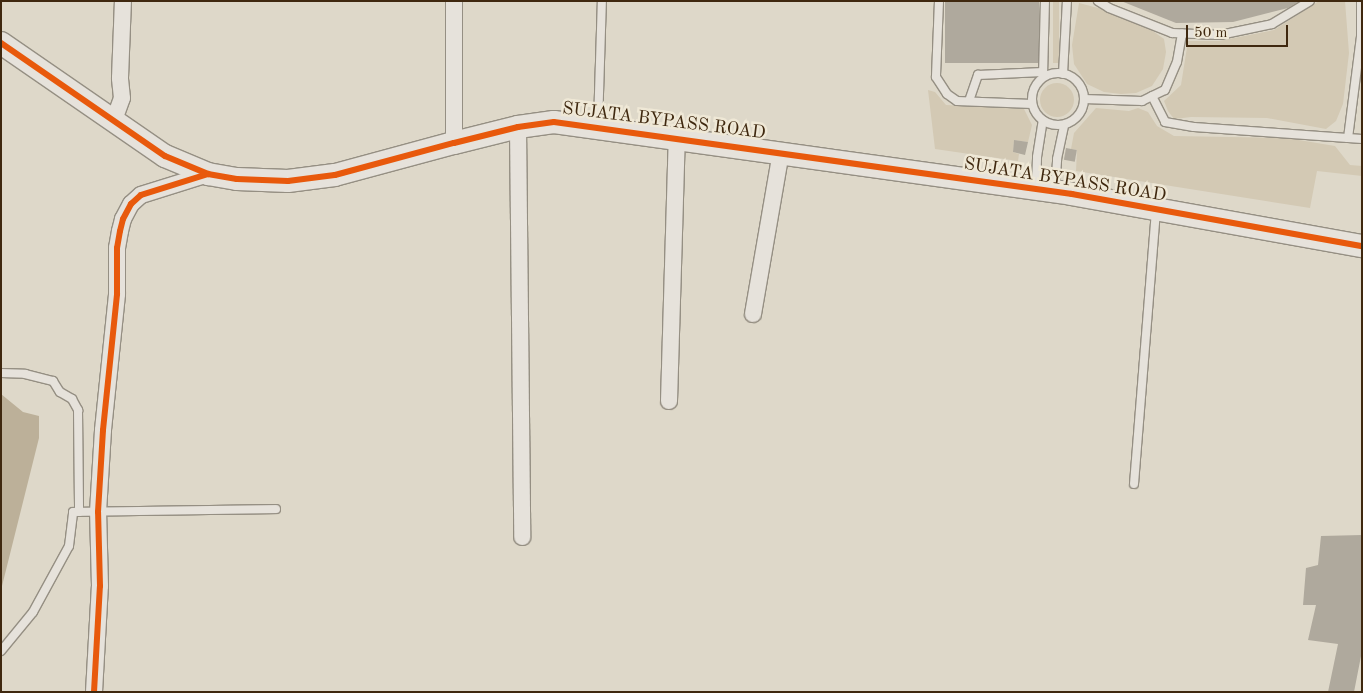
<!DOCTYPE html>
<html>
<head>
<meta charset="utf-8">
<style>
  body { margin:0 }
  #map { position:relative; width:1363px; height:693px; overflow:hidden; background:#ded8c9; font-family:"Old Standard TT",serif }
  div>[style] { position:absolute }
  .green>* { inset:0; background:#d3c9b4; transform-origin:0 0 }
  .round { border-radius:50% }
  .water>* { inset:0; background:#bcb099 }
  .building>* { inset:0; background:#afa99d; transform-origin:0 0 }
  .roads { filter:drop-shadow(1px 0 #958f83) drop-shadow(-1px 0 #958f83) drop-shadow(0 1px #958f83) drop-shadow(0 -1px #958f83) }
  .lane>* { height:8px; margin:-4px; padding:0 4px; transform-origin:4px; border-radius:4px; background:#e6e2db }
  .lane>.ring { margin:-4px; padding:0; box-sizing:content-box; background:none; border:8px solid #e6e2db; border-radius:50% }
  .street>* { height:16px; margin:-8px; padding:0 8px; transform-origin:8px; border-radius:8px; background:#e6e2db }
  .secondary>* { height:22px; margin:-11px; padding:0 11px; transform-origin:11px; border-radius:11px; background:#e6e2db }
  .cycleway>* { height:6px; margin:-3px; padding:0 3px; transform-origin:3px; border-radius:3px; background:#e8590c }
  span { translate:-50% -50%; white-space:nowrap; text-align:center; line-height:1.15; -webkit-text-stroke:5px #efe8d6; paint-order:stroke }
  .street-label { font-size:18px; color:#3f280f }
  .frame { position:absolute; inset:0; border:2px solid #3f280f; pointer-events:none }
  .scale { position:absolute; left:1186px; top:25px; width:102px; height:22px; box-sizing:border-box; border:2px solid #3f280f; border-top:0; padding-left:6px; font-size:15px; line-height:18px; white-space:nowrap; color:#3f280f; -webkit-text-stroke:4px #efe8d6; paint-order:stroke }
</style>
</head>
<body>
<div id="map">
  <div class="green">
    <div style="left:1053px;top:1px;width:6px;height:62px"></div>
    <div style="clip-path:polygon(1319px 1px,1345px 1px,1349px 53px,1343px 104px,1336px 121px,1326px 129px,1267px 118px,1191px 117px,1174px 119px,1168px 111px,1164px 101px,1181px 85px,1188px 41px,1219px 41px,1274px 30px)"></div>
    <div style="clip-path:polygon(1079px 3px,1102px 9px,1150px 29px,1164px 39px,1166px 52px,1163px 69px,1152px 86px,1136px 93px,1121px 94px,1104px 92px,1087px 84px,1074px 64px,1072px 45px)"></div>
    <div class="round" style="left:1040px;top:83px;width:34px;height:34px"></div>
    <div style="clip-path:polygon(928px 90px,935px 92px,946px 105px,1024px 109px,1032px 125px,1028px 142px,1014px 140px,1013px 152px,1019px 154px,1018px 161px,935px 149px)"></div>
    <div style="clip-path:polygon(1096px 108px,1129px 111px,1138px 108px,1148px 112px,1157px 126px,1174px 136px,1287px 138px,1335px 146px,1350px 165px,1362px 166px,1362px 176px,1317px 171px,1310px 208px,1076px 171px,1077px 150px,1071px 149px,1074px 133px)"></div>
  </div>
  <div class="water">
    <div style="clip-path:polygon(1px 394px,23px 412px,39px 416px,39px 438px,1px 590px)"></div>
  </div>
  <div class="building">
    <div style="left:945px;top:1px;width:94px;height:62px"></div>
    <div style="clip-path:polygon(1121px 1px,1298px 1px,1298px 2px,1288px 8px,1233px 22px,1176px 23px)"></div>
    <div style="clip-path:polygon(1014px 140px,1028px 142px,1025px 155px,1013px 152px)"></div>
    <div style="left:1066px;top:148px;width:11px;height:12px;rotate:10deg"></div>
    <div style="clip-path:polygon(1362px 535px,1362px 651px,1354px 692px,1328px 692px,1338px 644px,1308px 640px,1316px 605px,1303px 605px,1306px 568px,1318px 565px,1321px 536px)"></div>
  </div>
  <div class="roads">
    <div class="lane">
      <div style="left:939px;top:1px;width:76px;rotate:92.3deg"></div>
      <div style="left:936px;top:77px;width:20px;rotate:57deg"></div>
      <div style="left:947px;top:94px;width:12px;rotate:35deg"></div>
      <div style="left:957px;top:101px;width:75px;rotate:2.3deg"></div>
      <div style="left:1098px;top:1px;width:13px;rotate:32deg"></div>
      <div style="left:1109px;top:8px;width:68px;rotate:21.6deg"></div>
      <div style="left:1172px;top:33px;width:48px;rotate:2.4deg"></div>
      <div style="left:1220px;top:35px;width:53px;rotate:-11.9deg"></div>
      <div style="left:1272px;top:24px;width:44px;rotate:-31.2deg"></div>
      <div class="ring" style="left:1032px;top:73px;width:44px;height:44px"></div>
      <div style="left:1063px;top:74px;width:73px;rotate:-86.9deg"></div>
      <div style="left:1043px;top:76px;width:75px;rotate:-88.5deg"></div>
      <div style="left:1152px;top:96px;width:29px;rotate:63deg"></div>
      <div style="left:1165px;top:122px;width:29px;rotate:10deg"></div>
      <div style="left:1194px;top:127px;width:154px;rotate:4.1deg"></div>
      <div style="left:1348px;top:138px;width:103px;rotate:-82.7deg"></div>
      <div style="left:1361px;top:36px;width:35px;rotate:-90deg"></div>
      <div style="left:1084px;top:99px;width:58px;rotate:2deg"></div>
      <div style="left:1142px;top:101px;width:25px;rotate:-26deg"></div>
      <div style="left:1165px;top:90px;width:30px;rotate:-67deg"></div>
      <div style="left:1177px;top:62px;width:29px;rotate:-80deg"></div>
      <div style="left:969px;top:101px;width:28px;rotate:-71deg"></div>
      <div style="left:978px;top:75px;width:65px;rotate:-2.6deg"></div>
      <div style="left:598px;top:125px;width:124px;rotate:-88.2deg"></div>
      <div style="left:1348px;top:138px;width:14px;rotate:4deg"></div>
      <div style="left:1036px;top:187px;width:30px;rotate:-88deg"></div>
      <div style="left:1037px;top:157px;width:37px;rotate:-81deg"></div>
      <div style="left:1055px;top:190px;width:31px;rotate:-86deg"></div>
      <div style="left:1057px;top:159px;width:35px;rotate:-78deg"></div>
      <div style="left:1px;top:373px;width:24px;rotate:2deg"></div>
      <div style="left:25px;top:374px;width:29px;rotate:14deg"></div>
      <div style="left:53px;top:381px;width:13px;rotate:58deg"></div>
      <div style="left:60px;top:392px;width:14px;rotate:30deg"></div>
      <div style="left:72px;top:399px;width:13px;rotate:61deg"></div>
      <div style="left:78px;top:410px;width:102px;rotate:89.4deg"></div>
      <div style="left:1134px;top:484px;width:273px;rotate:-85.4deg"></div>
      <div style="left:1px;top:651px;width:50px;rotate:-50.6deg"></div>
      <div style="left:33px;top:612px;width:75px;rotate:-61.4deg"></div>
      <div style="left:69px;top:546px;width:34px;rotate:-83deg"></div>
      <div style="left:73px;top:512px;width:203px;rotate:-0.8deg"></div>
    </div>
    <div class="street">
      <div style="left:114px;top:120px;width:23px;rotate:-70deg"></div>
      <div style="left:122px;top:98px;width:20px;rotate:-96deg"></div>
      <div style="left:120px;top:78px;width:77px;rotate:-87.8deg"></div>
      <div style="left:518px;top:127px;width:410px;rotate:89.4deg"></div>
      <div style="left:454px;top:143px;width:142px;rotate:-90deg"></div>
      <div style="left:753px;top:314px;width:164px;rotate:-80.2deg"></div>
      <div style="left:669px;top:401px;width:263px;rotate:-88.3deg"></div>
      <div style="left:94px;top:692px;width:106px;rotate:-86.8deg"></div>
      <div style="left:100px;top:586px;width:74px;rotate:-91.5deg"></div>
      <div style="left:98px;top:512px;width:82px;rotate:-86.5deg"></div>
      <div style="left:103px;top:430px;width:137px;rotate:-84.1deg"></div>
      <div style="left:117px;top:294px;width:46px;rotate:-90deg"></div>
      <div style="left:117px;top:248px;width:17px;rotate:-80deg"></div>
      <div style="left:120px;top:231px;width:12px;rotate:-76deg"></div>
      <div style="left:123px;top:219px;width:17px;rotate:-62deg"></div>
      <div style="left:131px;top:204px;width:13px;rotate:-42deg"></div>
      <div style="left:141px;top:195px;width:70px;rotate:-17.4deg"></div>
    </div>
    <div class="secondary">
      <div style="left:1px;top:43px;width:199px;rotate:34.6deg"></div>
      <div style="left:165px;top:156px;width:47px;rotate:22.7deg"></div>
      <div style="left:208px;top:174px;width:29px;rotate:10deg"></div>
      <div style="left:237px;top:179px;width:51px;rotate:2.2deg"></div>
      <div style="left:288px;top:181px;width:47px;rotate:-7.3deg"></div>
      <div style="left:335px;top:175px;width:123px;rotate:-15.1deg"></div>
      <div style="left:454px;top:143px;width:66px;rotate:-14deg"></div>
      <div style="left:518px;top:127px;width:36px;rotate:-8deg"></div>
      <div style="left:554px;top:122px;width:523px;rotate:7.91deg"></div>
      <div style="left:1072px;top:194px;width:295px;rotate:10.2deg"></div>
    </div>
  </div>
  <div class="cycleway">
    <div style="left:1px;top:43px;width:199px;rotate:34.6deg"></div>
    <div style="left:165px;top:156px;width:47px;rotate:22.7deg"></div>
    <div style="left:208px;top:174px;width:29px;rotate:10deg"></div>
    <div style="left:237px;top:179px;width:51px;rotate:2.2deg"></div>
    <div style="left:288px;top:181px;width:47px;rotate:-7.3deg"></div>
    <div style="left:335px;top:175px;width:123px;rotate:-15.1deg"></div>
    <div style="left:454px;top:143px;width:66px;rotate:-14deg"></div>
    <div style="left:518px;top:127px;width:36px;rotate:-8deg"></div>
    <div style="left:554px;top:122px;width:523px;rotate:7.91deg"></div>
    <div style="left:1072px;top:194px;width:295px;rotate:10.2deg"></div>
    <div style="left:94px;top:692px;width:106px;rotate:-86.8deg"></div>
    <div style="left:100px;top:586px;width:74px;rotate:-91.5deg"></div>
    <div style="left:98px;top:512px;width:82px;rotate:-86.5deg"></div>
    <div style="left:103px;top:430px;width:137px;rotate:-84.1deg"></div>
    <div style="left:117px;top:294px;width:46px;rotate:-90deg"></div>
    <div style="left:117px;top:248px;width:17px;rotate:-80deg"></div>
    <div style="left:120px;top:231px;width:12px;rotate:-76deg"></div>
    <div style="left:123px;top:219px;width:17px;rotate:-62deg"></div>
    <div style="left:131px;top:204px;width:13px;rotate:-42deg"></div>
    <div style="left:141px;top:195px;width:70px;rotate:-17.4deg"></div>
  </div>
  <div class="street-label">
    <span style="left:664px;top:121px;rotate:7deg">SUJATA BYPASS ROAD</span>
    <span style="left:1065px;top:180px;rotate:9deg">SUJATA BYPASS ROAD</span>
  </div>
  <div class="frame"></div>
  <div class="scale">50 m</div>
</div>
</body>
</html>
